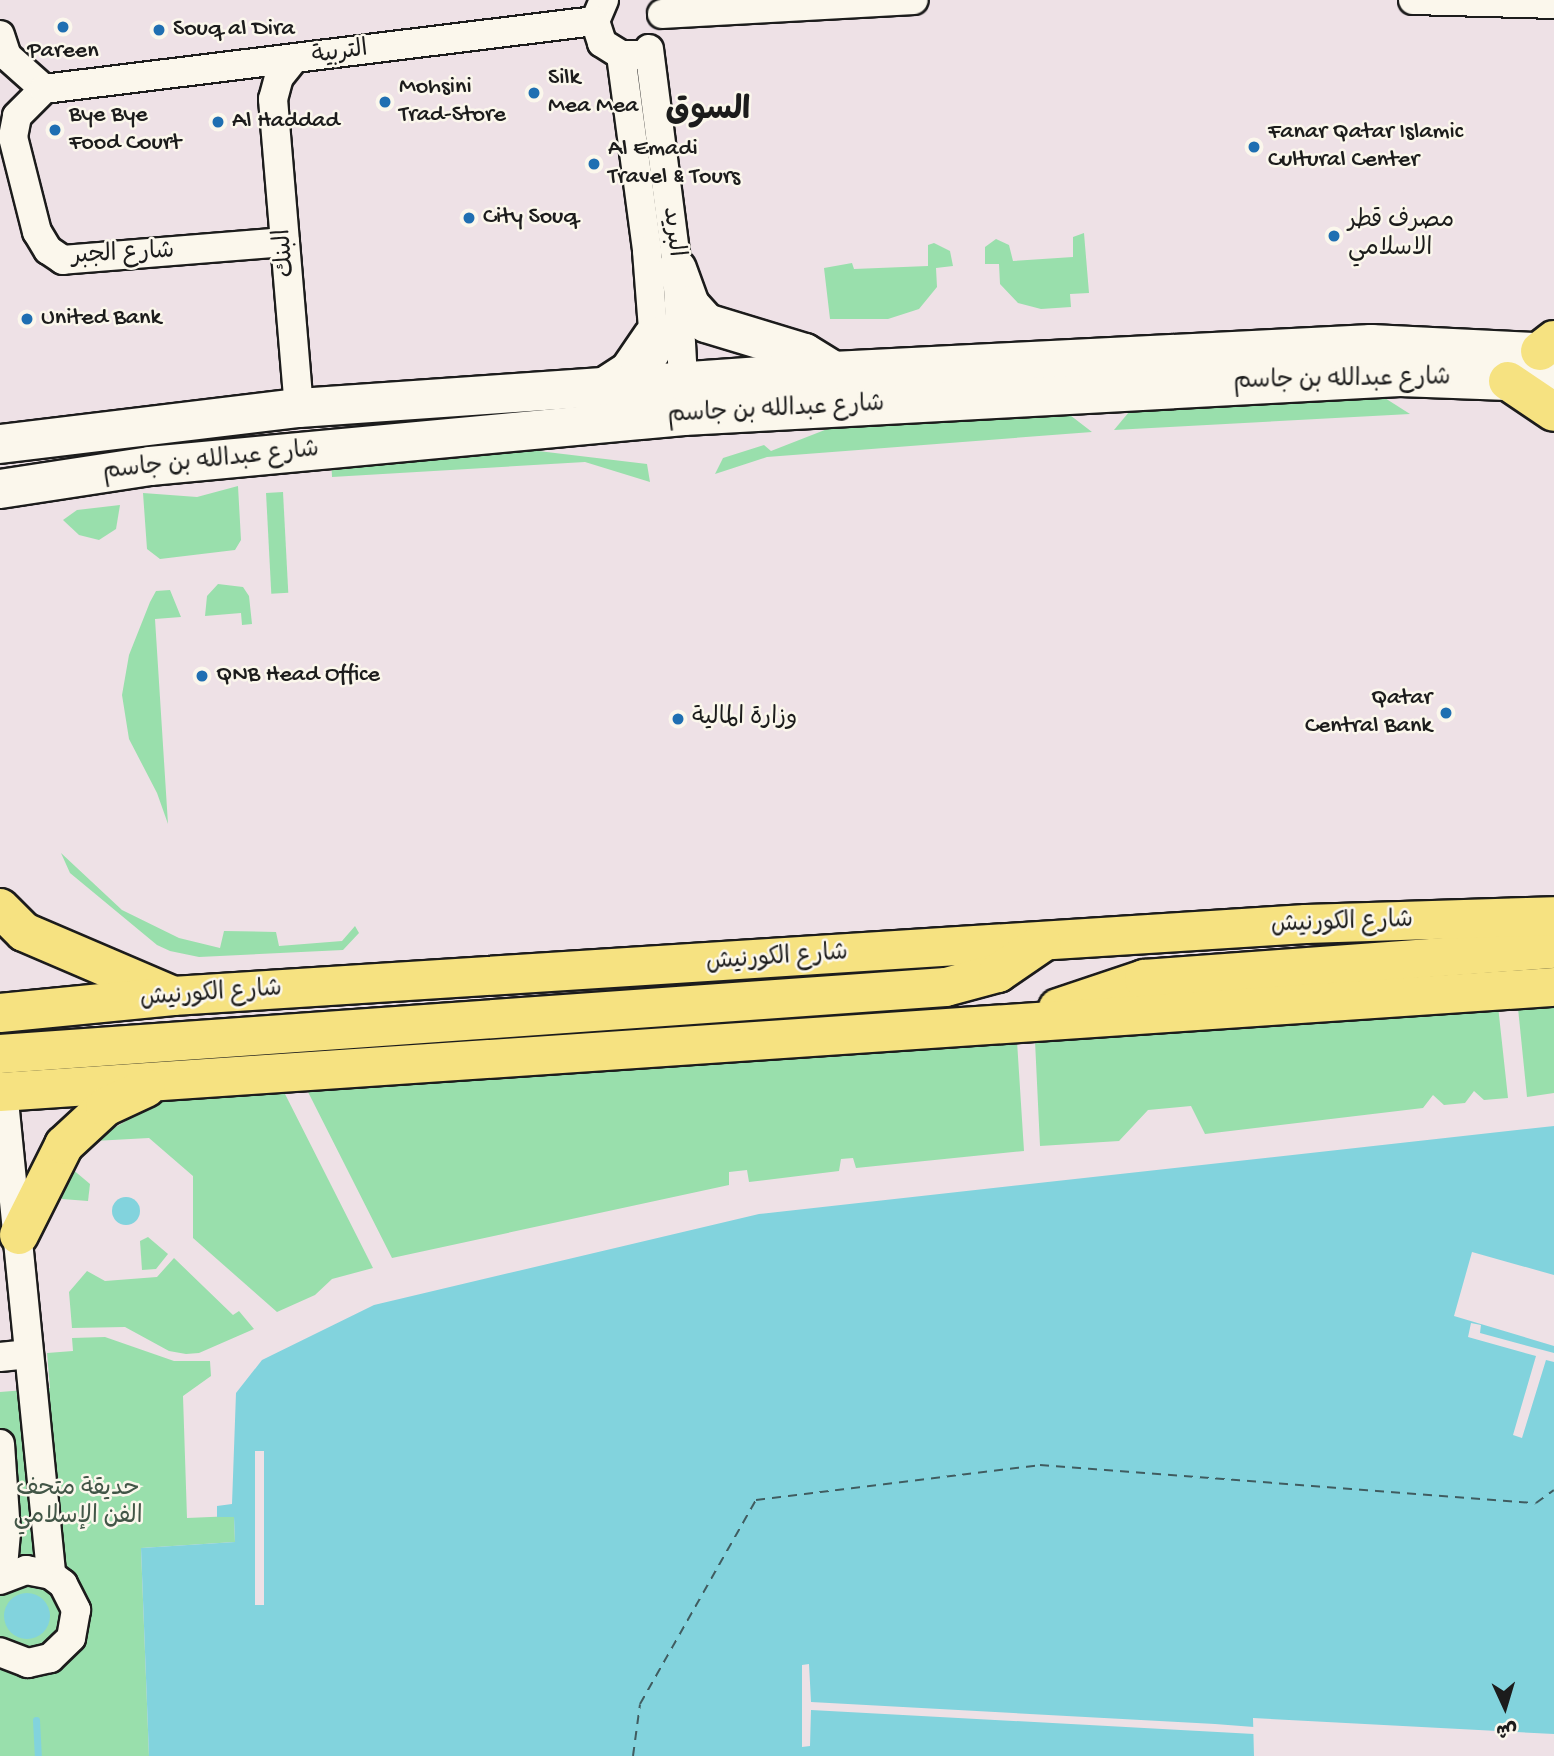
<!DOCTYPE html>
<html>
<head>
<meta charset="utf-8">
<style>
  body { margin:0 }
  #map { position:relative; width:1554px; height:1756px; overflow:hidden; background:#eee1e6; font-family:"Gochi Hand","Playpen Sans Arabic",sans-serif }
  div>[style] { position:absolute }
  .green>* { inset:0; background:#99dfac; transform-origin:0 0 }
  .water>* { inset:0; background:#82d3dd }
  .round { border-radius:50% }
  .pier>* { inset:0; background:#eee1e6; transform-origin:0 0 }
  .stream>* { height:7px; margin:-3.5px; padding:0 3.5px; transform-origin:3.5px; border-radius:3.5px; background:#82d3dd }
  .ferry>* { height:2px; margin-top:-1px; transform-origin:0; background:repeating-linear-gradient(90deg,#405c60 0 9px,transparent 0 16px) }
  .roads { filter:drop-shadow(2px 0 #1c1c1c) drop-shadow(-2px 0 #1c1c1c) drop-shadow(0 2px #1c1c1c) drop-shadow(0 -2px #1c1c1c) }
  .street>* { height:28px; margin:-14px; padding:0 14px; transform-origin:14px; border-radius:14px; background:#fbf7ec }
  .secondary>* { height:38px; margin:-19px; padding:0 19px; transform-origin:19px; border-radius:19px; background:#fbf7ec }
  .primary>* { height:38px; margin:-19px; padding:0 19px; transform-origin:19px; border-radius:19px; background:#f6e281 }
  .highway>* { height:38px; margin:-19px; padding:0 19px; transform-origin:19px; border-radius:19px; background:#f6e281 }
  .dots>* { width:19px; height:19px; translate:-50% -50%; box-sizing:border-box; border:4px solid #fbf7ec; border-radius:50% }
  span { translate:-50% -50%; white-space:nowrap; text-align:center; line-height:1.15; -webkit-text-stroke:5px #fbf7ec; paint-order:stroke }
  .poi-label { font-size:24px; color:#1c1c1c }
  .left { translate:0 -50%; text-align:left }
  .right { translate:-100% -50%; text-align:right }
  .street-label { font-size:24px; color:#1c1c1c }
  .park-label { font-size:24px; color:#425647 }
  .district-label { font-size:32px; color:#1c1c1c; font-weight:700 }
  .north { position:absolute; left:1470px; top:1672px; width:70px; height:70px; -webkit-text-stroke:5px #fbf7ec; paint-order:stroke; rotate:176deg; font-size:19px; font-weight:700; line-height:28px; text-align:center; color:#1c1c1c }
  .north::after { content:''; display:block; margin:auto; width:24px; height:32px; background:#1c1c1c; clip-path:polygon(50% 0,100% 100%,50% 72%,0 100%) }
</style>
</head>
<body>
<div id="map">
  <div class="green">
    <div style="clip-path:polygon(1084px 233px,1089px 293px,1070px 294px,1071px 307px,1041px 309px,1018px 303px,1000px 284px,999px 264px,985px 264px,985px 247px,996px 239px,1009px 245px,1013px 261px,1073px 257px,1073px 237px)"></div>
    <div style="clip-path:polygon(934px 243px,950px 251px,953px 266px,936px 268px,937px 287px,919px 309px,888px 319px,830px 319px,824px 268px,852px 263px,854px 269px,928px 266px,928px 245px)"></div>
    <div style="clip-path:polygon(1377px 393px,1410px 414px,1114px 430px,1134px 406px)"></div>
    <div style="clip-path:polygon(1066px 412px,1092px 432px,767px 457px,715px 474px,723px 458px,764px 445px,771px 451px,835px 426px)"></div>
    <div style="clip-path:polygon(513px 448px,647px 464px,650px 482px,585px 462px,332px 477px,331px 457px)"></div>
    <div style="clip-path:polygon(238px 486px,241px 540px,235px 550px,160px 559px,147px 549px,143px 493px,197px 497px)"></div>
    <div style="left:283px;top:492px;width:101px;height:17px;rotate:87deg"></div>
    <div style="clip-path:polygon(120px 505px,116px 529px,99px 540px,79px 535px,63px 520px,77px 510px)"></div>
    <div style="clip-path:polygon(218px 584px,243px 587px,249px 596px,252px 624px,242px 625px,241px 613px,205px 616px,207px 596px)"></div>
    <div style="clip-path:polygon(170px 590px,181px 617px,155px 619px,168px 824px,157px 793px,129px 739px,122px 695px,129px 655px,150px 602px,156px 591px)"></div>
    <div style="clip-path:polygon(61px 853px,122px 910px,179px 938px,220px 948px,224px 931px,276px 932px,279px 946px,342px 941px,355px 926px,359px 933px,343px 950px,199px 957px,170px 951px,157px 945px,70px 873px)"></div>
    <div style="clip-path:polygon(1554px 1005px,1554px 1093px,1527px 1097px,1518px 1008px)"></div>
    <div style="clip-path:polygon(1498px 1006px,1508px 1098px,1484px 1100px,1474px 1091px,1465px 1103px,1444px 1105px,1433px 1095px,1423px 1108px,1205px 1134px,1191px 1106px,1148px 1110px,1119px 1141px,1040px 1146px,1035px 1041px)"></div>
    <div style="clip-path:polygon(1017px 1041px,1024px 1151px,856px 1168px,853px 1158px,841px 1159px,839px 1171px,749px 1182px,747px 1170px,729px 1172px,729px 1185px,392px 1258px,307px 1090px)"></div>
    <div style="clip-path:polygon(283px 1090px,373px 1268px,332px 1279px,315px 1295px,277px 1312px,193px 1238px,193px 1176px,149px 1138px,94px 1141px,96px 1138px,80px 1154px,76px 1149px,122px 1114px,124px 1120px,102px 1135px,126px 1121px,124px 1112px,142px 1104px)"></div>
    <div style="clip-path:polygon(71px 1168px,90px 1184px,88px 1201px,62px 1199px,60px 1187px)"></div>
    <div style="clip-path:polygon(148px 1237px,168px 1254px,156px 1269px,142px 1270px,140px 1241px)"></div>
    <div style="clip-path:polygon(174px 1258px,233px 1315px,239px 1311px,254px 1329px,199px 1353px,186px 1354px,169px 1351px,125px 1327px,72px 1328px,69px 1292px,87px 1271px,105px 1281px,157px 1277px)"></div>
    <div style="clip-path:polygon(105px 1337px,174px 1361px,210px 1361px,211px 1376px,183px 1396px,187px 1518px,234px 1516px,235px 1542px,141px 1548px,149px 1756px,0 1756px,0 1392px,50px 1388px,47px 1353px,73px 1351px,72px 1338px)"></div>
  </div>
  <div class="water">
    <div style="clip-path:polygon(1554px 1126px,1554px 1275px,1472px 1252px,1454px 1316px,1554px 1346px,1554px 1734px,1253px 1718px,1254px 1756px,149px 1756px,141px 1548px,235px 1542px,234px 1517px,217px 1517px,217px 1506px,232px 1504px,236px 1393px,262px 1360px,374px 1305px,759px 1214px)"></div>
    <div class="round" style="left:112px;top:1197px;width:28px;height:28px"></div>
    <div class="round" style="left:4px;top:1593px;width:46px;height:46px"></div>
  </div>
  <div class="pier">
    <div style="clip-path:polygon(1471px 1323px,1481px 1325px,1480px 1333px,1554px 1353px,1554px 1362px,1546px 1360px,1522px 1438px,1513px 1435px,1536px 1356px,1468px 1337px)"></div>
    <div style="left:255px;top:1451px;width:9px;height:154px"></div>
    <div style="clip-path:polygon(809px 1664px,811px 1702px,1215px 1724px,1254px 1727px,1254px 1734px,811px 1710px,810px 1746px,802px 1747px,802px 1665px)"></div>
  </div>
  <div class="stream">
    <div style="left:36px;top:1720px;width:36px;rotate:87deg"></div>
  </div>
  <div class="ferry">
    <div style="left:633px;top:1756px;width:52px;rotate:-82.3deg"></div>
    <div style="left:640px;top:1704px;width:235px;rotate:-60.4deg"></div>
    <div style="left:756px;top:1500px;width:286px;rotate:-7deg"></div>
    <div style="left:1040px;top:1465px;width:497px;rotate:4.4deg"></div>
    <div style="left:1536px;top:1503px;width:22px;rotate:-36deg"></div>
  </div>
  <div class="roads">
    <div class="street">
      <div style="left:604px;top:0;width:23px;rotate:113deg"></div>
      <div style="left:595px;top:21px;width:23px;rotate:72deg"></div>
      <div style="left:602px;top:43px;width:22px;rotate:32deg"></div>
      <div style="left:621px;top:55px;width:16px"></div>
      <div style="left:1413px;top:0;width:141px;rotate:1.6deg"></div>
      <div style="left:662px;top:14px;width:252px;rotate:-3.2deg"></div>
      <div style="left:0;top:35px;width:22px;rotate:72deg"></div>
      <div style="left:7px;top:56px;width:50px;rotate:41.7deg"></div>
      <div style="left:649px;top:49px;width:222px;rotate:82.7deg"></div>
      <div style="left:677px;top:269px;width:130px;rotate:86.9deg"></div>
      <div style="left:621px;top:55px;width:198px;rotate:82.4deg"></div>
      <div style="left:647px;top:251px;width:104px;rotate:85.6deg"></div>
      <div style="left:293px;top:60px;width:22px;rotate:129deg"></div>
      <div style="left:279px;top:77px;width:23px;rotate:105deg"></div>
      <div style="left:273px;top:99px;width:310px;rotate:85.2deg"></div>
      <div style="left:285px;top:242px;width:223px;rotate:175.4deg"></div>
      <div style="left:63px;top:260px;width:18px;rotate:-146deg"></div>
      <div style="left:48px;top:250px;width:21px;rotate:-121deg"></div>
      <div style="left:37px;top:232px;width:98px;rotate:-104.2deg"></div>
      <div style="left:13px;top:137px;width:21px;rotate:-79deg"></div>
      <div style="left:17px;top:116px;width:38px;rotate:-45deg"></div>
      <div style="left:44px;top:89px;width:555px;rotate:-7.04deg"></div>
      <div style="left:3px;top:1091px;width:486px;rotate:84.3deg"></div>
      <div style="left:0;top:1357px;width:29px;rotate:-6deg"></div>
      <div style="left:0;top:1444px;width:89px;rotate:86.1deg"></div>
      <div style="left:6px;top:1533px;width:45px;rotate:95.1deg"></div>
      <div style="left:0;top:1580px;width:28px;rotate:-21deg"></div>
      <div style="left:26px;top:1570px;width:25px;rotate:11deg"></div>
      <div style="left:51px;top:1575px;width:15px;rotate:37deg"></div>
      <div style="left:63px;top:1584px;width:29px;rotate:63deg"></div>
      <div style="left:76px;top:1610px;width:28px;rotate:100deg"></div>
      <div style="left:71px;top:1638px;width:29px;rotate:136deg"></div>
      <div style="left:50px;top:1658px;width:23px;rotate:167deg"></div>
      <div style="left:28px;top:1663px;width:30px;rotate:-159deg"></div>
    </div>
    <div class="secondary">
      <div style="left:677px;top:269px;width:38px;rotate:70deg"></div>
      <div style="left:690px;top:305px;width:24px;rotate:48deg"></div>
      <div style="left:706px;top:323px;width:103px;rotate:16.9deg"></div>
      <div style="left:805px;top:353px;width:32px;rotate:32deg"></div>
      <div style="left:606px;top:386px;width:27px;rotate:-33deg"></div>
      <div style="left:629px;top:371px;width:42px;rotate:-55.6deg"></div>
      <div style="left:0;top:444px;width:301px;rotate:-6.9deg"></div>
      <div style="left:299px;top:408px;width:535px;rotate:-3.96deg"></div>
      <div style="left:833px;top:371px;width:539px;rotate:-2.87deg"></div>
      <div style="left:1371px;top:344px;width:183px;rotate:2.8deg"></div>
      <div style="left:0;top:489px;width:152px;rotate:-8.7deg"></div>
      <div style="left:150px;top:466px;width:536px;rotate:-5.35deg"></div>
      <div style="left:684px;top:416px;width:717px;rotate:-3.12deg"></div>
      <div style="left:1400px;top:377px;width:108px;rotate:2.1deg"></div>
      <div style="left:1508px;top:381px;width:47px;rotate:8.7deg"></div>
    </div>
    <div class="primary">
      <div style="left:1540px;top:351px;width:18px;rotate:-38deg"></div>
      <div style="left:1508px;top:381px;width:55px;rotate:34deg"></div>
    </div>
    <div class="highway">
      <div style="left:0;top:908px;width:34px;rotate:45deg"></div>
      <div style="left:24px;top:932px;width:162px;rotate:23.2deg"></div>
      <div style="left:1058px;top:1008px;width:91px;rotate:-18.6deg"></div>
      <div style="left:1144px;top:979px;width:411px;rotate:-4.2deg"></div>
      <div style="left:0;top:1013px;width:174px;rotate:-5.6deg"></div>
      <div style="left:173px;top:996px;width:1135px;rotate:-3.64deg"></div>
      <div style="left:1306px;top:924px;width:248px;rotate:-1.8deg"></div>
      <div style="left:0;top:1054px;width:948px;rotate:-4.05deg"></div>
      <div style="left:946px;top:987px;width:54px;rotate:-15.1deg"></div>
      <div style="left:998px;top:973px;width:53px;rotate:-34.3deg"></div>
      <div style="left:0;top:1092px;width:1558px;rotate:-3.87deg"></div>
      <div style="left:19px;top:1235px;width:101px;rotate:-63.4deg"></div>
      <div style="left:64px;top:1145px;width:56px;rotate:-42.8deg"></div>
      <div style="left:105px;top:1107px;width:45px;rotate:-24.9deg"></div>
    </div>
  </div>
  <div class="dots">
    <div style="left:63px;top:27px;background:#1f6fb2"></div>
    <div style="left:159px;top:30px;background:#1f6fb2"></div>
    <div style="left:534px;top:93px;background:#1f6fb2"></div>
    <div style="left:385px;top:102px;background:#1f6fb2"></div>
    <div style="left:218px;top:122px;background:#1f6fb2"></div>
    <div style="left:55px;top:130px;background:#1f6fb2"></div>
    <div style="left:1254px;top:147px;background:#1f6fb2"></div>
    <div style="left:594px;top:164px;background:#1f6fb2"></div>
    <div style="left:469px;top:218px;background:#1f6fb2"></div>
    <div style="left:1334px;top:236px;background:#1f6fb2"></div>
    <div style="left:27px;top:319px;background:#1f6fb2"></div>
    <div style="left:202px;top:676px;background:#1f6fb2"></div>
    <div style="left:1446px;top:713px;background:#1f6fb2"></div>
    <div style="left:678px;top:719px;background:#1f6fb2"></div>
  </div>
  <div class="poi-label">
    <span class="left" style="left:173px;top:30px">Souq al Dira</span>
    <span style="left:63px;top:52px">Pareen</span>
    <span class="left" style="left:548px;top:93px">Silk<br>Mea Mea</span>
    <span class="left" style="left:399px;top:102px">Mohsini<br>Trad-Store</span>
    <span class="left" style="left:69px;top:130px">Bye Bye<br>Food Court</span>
    <span class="left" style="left:232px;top:122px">Al Haddad</span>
    <span class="left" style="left:1268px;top:147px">Fanar Qatar Islamic<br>Cultural Center</span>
    <span class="left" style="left:608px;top:164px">Al Emadi<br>Travel &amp; Tours</span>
    <span class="left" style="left:483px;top:218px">City Souq</span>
    <span class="left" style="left:1348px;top:236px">مصرف قطر<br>الاسلامي</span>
    <span class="left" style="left:41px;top:319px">United Bank</span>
    <span class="left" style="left:216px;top:676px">QNB Head Office</span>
    <span class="right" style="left:1432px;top:713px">Qatar<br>Central Bank</span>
    <span class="left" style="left:692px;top:719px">وزارة المالية</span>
  </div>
  <div class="street-label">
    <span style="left:340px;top:54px;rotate:-8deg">التربية</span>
    <span style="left:672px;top:232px;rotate:83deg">البريد</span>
    <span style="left:286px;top:253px;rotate:-95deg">البنك</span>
    <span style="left:123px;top:255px;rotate:-3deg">شارع الجبر</span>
    <span style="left:1342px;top:381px;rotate:-1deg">شارع عبدالله بن جاسم</span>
    <span style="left:776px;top:411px;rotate:-3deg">شارع عبدالله بن جاسم</span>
    <span style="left:211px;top:462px;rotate:-6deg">شارع عبدالله بن جاسم</span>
    <span style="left:1342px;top:924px;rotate:-2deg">شارع الكورنيش</span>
    <span style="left:777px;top:959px;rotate:-4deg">شارع الكورنيش</span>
    <span style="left:211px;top:995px;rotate:-4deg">شارع الكورنيش</span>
  </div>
  <div class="park-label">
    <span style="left:78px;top:1504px">حديقة متحف<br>الفن الإسلامي</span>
  </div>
  <div class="district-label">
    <span style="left:708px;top:112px">السوق</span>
  </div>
  <div class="north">ش</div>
</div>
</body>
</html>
